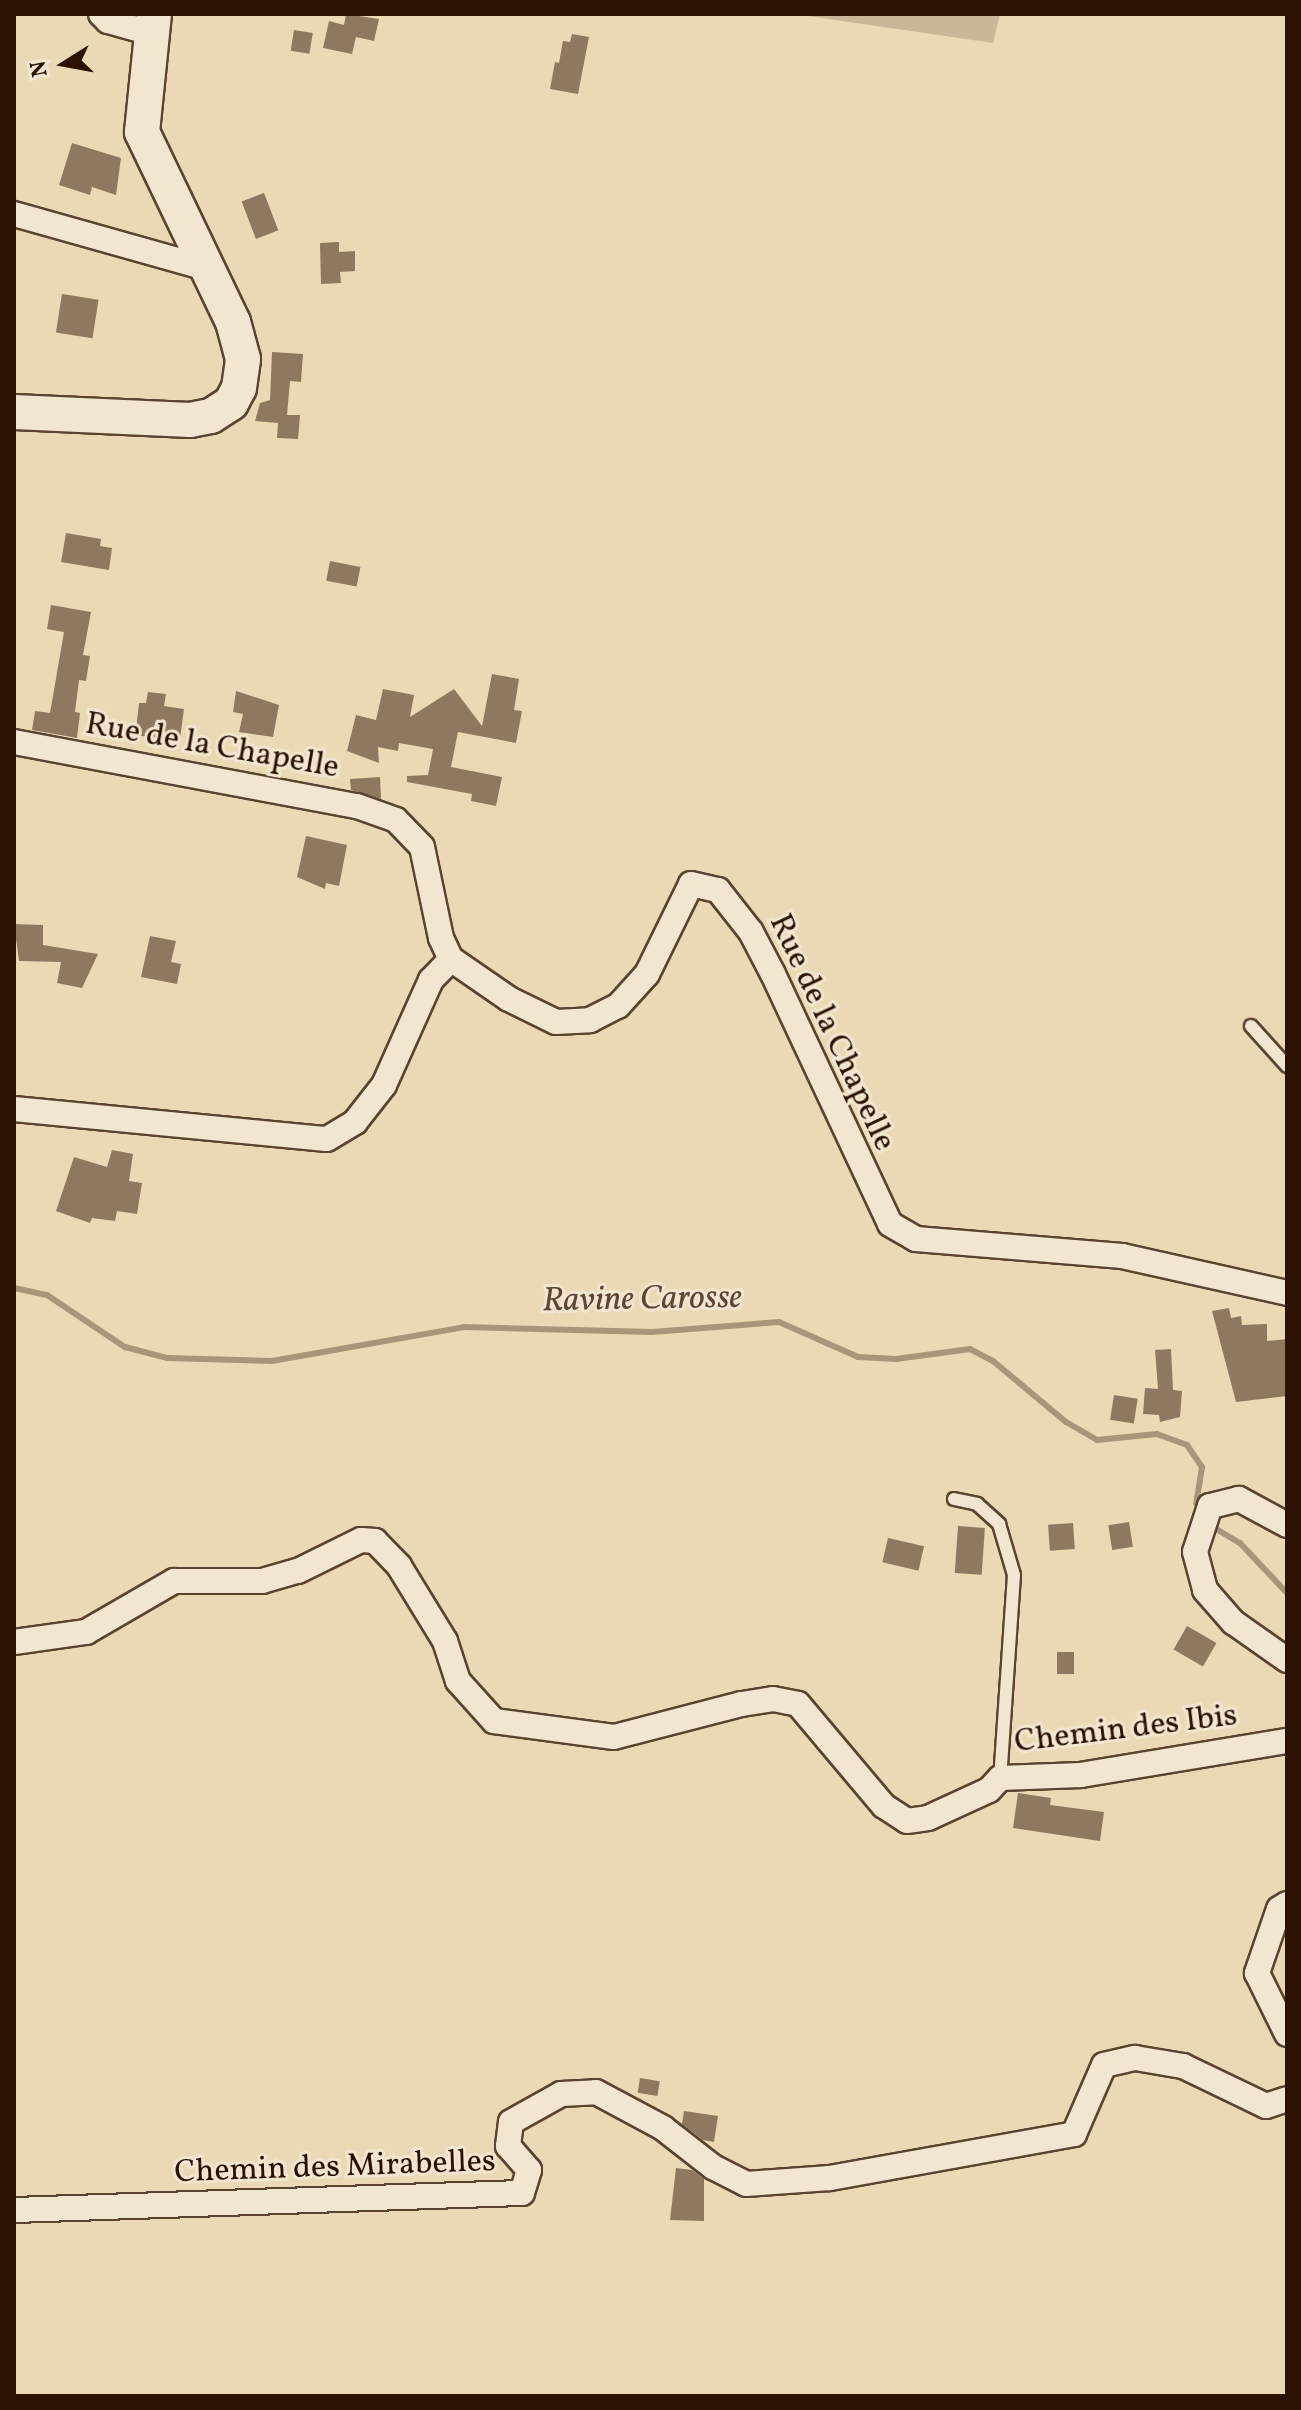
<!DOCTYPE html>
<html>
<head>
<meta charset="utf-8">
<style>
  body { margin:0 }
  #map { position:relative; width:1301px; height:2410px; overflow:hidden; background:#ebd9b6; font-family:Vollkorn,serif }
  div>[style] { position:absolute }
  .green>* { inset:0; background:#cab797 }
  .stream>* { height:6px; margin:-3px; padding:0 3px; transform-origin:3px; border-radius:3px; background:#a99579 }
  .building>* { inset:0; background:#8e7960; transform-origin:0 0 }
  .roads { filter:drop-shadow(2px 0 #5a432f) drop-shadow(-2px 0 #5a432f) drop-shadow(0 2px #5a432f) drop-shadow(0 -2px #5a432f) }
  .service>* { height:12px; margin:-6px; padding:0 6px; transform-origin:6px; border-radius:6px; background:#f2e6d0 }
  .minor>* { height:24px; margin:-12px; padding:0 12px; transform-origin:12px; border-radius:12px; background:#f2e6d0 }
  .secondary>* { height:34px; margin:-17px; padding:0 17px; transform-origin:17px; border-radius:17px; background:#f2e6d0 }
  span { translate:-50% -50%; white-space:nowrap; text-align:center; line-height:1.15; -webkit-text-stroke:6px #f2e6d0; paint-order:stroke }
  .street-label { font-size:32px; color:#2a1102 }
  .water-label { font-size:34px; color:#5d4632; font-style:italic }
  .frame { position:absolute; inset:0; border:16px solid #2a1102; pointer-events:none }
  .north { position:absolute; left:24px; top:24px; width:80px; height:80px; -webkit-text-stroke:6px #f2e6d0; paint-order:stroke; rotate:259deg; font-size:22px; font-weight:700; line-height:32px; text-align:center; color:#2a1102 }
  .north::after { content:''; display:block; margin:auto; width:28px; height:36px; background:#2a1102; clip-path:polygon(50% 0,100% 100%,50% 72%,0 100%) }
</style>
</head>
<body>
<div id="map">
  <div class="green">
    <div style="clip-path:polygon(794px 14px,1000px 14px,993px 43px)"></div>
  </div>
  <div class="stream">
    <div style="left:14px;top:1288px;width:34px;rotate:12deg"></div>
    <div style="left:47px;top:1295px;width:94px;rotate:33.7deg"></div>
    <div style="left:125px;top:1347px;width:43px;rotate:14.7deg"></div>
    <div style="left:167px;top:1358px;width:105px;rotate:1.6deg"></div>
    <div style="left:272px;top:1361px;width:195px;rotate:-10deg"></div>
    <div style="left:464px;top:1327px;width:188px;rotate:1.5deg"></div>
    <div style="left:652px;top:1332px;width:127px;rotate:-4.5deg"></div>
    <div style="left:779px;top:1322px;width:86px;rotate:23.9deg"></div>
    <div style="left:858px;top:1357px;width:38px;rotate:3deg"></div>
    <div style="left:896px;top:1359px;width:75px;rotate:-7.7deg"></div>
    <div style="left:970px;top:1349px;width:26px;rotate:28deg"></div>
    <div style="left:993px;top:1361px;width:95px;rotate:39.9deg"></div>
    <div style="left:1066px;top:1422px;width:36px;rotate:30deg"></div>
    <div style="left:1097px;top:1440px;width:60px;rotate:-5.7deg"></div>
    <div style="left:1157px;top:1434px;width:32px;rotate:20deg"></div>
    <div style="left:1187px;top:1445px;width:27px;rotate:56deg"></div>
    <div style="left:1202px;top:1467px;width:37px;rotate:99deg"></div>
    <div style="left:1213px;top:1527px;width:31px;rotate:31deg"></div>
    <div style="left:1240px;top:1543px;width:69px;rotate:46.8deg"></div>
  </div>
  <div class="building">
    <div style="clip-path:polygon(346px 14px,379px 19px,374px 41px,356px 37px,352px 54px,323px 48px,329px 21px,344px 25px)"></div>
    <div style="left:294px;top:30px;width:19px;height:21px;rotate:9deg"></div>
    <div style="clip-path:polygon(572px 34px,589px 37px,578px 94px,550px 89px,555px 62px,559px 63px,563px 41px,570px 42px)"></div>
    <div style="clip-path:polygon(72px 143px,121px 158px,116px 195px,92px 187px,90px 195px,59px 185px)"></div>
    <div style="left:264px;top:193px;width:40px;height:24px;rotate:69deg"></div>
    <div style="clip-path:polygon(339px 242px,339px 252px,355px 251px,355px 271px,340px 272px,341px 283px,321px 284px,320px 243px)"></div>
    <div style="left:62px;top:294px;width:37px;height:39px;rotate:9deg"></div>
    <div style="clip-path:polygon(272px 352px,303px 354px,301px 382px,290px 381px,287px 415px,300px 415px,298px 439px,277px 438px,278px 423px,255px 421px,260px 403px,270px 400px)"></div>
    <div style="clip-path:polygon(66px 533px,101px 539px,100px 546px,112px 548px,109px 570px,61px 562px)"></div>
    <div style="left:330px;top:561px;width:31px;height:20px;rotate:11deg"></div>
    <div style="clip-path:polygon(51px 605px,91px 612px,83px 655px,90px 656px,86px 681px,79px 680px,75px 712px,80px 713px,77px 738px,32px 730px,35px 711px,50px 713px,64px 632px,47px 629px)"></div>
    <div style="clip-path:polygon(492px 674px,519px 679px,514px 710px,522px 711px,516px 743px,458px 732px,451px 767px,502px 777px,496px 806px,471px 801px,472px 794px,407px 782px,407px 776px,428px 775px,433px 749px,399px 743px,398px 751px,378px 747px,379px 763px,347px 751px,356px 715px,376px 720px,383px 689px,414px 695px,410px 717px,454px 689px,482px 726px)"></div>
    <div style="clip-path:polygon(236px 691px,279px 705px,273px 737px,239px 732px,243px 714px,233px 712px)"></div>
    <div style="clip-path:polygon(148px 692px,166px 694px,164px 706px,184px 709px,180px 739px,141px 736px,136px 730px,139px 703px,146px 703px)"></div>
    <div style="clip-path:polygon(380px 777px,381px 799px,351px 790px,350px 779px)"></div>
    <div style="clip-path:polygon(306px 836px,347px 845px,339px 886px,326px 883px,325px 889px,297px 877px)"></div>
    <div style="clip-path:polygon(14px 924px,43px 925px,43px 945px,98px 954px,82px 988px,57px 983px,61px 962px,19px 961px)"></div>
    <div style="clip-path:polygon(150px 936px,176px 941px,171px 962px,181px 964px,177px 984px,141px 977px)"></div>
    <div style="clip-path:polygon(112px 1150px,133px 1154px,129px 1181px,142px 1183px,137px 1214px,117px 1211px,115px 1221px,92px 1218px,90px 1223px,56px 1211px,74px 1157px,107px 1167px)"></div>
    <div style="clip-path:polygon(1229px 1308px,1231px 1318px,1241px 1316px,1242px 1325px,1267px 1324px,1267px 1341px,1287px 1339px,1287px 1396px,1236px 1402px,1212px 1311px)"></div>
    <div style="clip-path:polygon(1171px 1349px,1173px 1390px,1182px 1391px,1180px 1417px,1160px 1422px,1159px 1415px,1143px 1414px,1145px 1388px,1158px 1389px,1155px 1350px)"></div>
    <div style="left:1114px;top:1395px;width:24px;height:25px;rotate:9deg"></div>
    <div style="left:1129px;top:1522px;width:25px;height:21px;rotate:81deg"></div>
    <div style="left:1073px;top:1523px;width:26px;height:25px;rotate:86deg"></div>
    <div style="left:958px;top:1526px;width:27px;height:47px;rotate:4deg"></div>
    <div style="left:888px;top:1538px;width:37px;height:25px;rotate:13deg"></div>
    <div style="left:1187px;top:1626px;width:34px;height:27px;rotate:30deg"></div>
    <div style="left:1057px;top:1652px;width:17px;height:22px"></div>
    <div style="clip-path:polygon(1018px 1793px,1051px 1798px,1050px 1805px,1104px 1812px,1100px 1841px,1013px 1828px)"></div>
    <div style="left:640px;top:2078px;width:20px;height:15px;rotate:9deg"></div>
    <div style="clip-path:polygon(684px 2111px,718px 2116px,714px 2142px,703px 2140px,682px 2124px)"></div>
    <div style="clip-path:polygon(676px 2168px,692px 2170px,704px 2179px,704px 2221px,670px 2220px)"></div>
  </div>
  <div class="roads">
    <div class="service">
      <div style="left:1251px;top:1026px;width:54px;rotate:48deg"></div>
      <div style="left:954px;top:1499px;width:24px;rotate:12deg"></div>
      <div style="left:977px;top:1504px;width:30px;rotate:42deg"></div>
      <div style="left:999px;top:1524px;width:53px;rotate:73.6deg"></div>
      <div style="left:1014px;top:1575px;width:203px;rotate:93.9deg"></div>
    </div>
    <div class="minor">
      <div style="left:101px;top:14px;width:10px;rotate:45deg"></div>
      <div style="left:108px;top:21px;width:49px;rotate:15.5deg"></div>
      <div style="left:14px;top:214px;width:204px;rotate:15.7deg"></div>
      <div style="left:14px;top:742px;width:349px;rotate:10.6deg"></div>
      <div style="left:357px;top:806px;width:41px;rotate:19.7deg"></div>
      <div style="left:396px;top:820px;width:37px;rotate:46deg"></div>
      <div style="left:422px;top:847px;width:93px;rotate:78.2deg"></div>
      <div style="left:441px;top:938px;width:23px;rotate:65deg"></div>
      <div style="left:451px;top:959px;width:70px;rotate:34.6deg"></div>
      <div style="left:509px;top:999px;width:52px;rotate:26.1deg"></div>
      <div style="left:556px;top:1022px;width:34px;rotate:-3deg"></div>
      <div style="left:590px;top:1020px;width:31px;rotate:-27deg"></div>
      <div style="left:618px;top:1006px;width:43px;rotate:-47.8deg"></div>
      <div style="left:647px;top:974px;width:100px;rotate:-63.9deg"></div>
      <div style="left:691px;top:884px;width:28px;rotate:13deg"></div>
      <div style="left:718px;top:890px;width:53px;rotate:51.8deg"></div>
      <div style="left:751px;top:932px;width:47px;rotate:62.4deg"></div>
      <div style="left:773px;top:974px;width:276px;rotate:64.9deg"></div>
      <div style="left:890px;top:1224px;width:30px;rotate:30deg"></div>
      <div style="left:916px;top:1239px;width:207px;rotate:4.7deg"></div>
      <div style="left:1122px;top:1256px;width:169px;rotate:12.6deg"></div>
      <div style="left:14px;top:1109px;width:314px;rotate:5.5deg"></div>
      <div style="left:327px;top:1139px;width:33px;rotate:-31deg"></div>
      <div style="left:355px;top:1122px;width:47px;rotate:-51.9deg"></div>
      <div style="left:384px;top:1085px;width:115px;rotate:-65.9deg"></div>
      <div style="left:431px;top:980px;width:29px;rotate:-46deg"></div>
      <div style="left:1287px;top:1525px;width:55px;rotate:-151.6deg"></div>
      <div style="left:1239px;top:1499px;width:30px;rotate:166deg"></div>
      <div style="left:1210px;top:1506px;width:48px;rotate:108.1deg"></div>
      <div style="left:1195px;top:1552px;width:39px;rotate:75deg"></div>
      <div style="left:1205px;top:1590px;width:43px;rotate:48.8deg"></div>
      <div style="left:1233px;top:1622px;width:66px;rotate:35.1deg"></div>
      <div style="left:14px;top:1642px;width:73px;rotate:-7.9deg"></div>
      <div style="left:86px;top:1632px;width:102px;rotate:-30.1deg"></div>
      <div style="left:174px;top:1581px;width:88px"></div>
      <div style="left:262px;top:1581px;width:37px;rotate:-16deg"></div>
      <div style="left:298px;top:1571px;width:70px;rotate:-26.2deg"></div>
      <div style="left:361px;top:1540px;width:14px;rotate:4deg"></div>
      <div style="left:375px;top:1541px;width:35px;rotate:46deg"></div>
      <div style="left:399px;top:1566px;width:88px;rotate:58.5deg"></div>
      <div style="left:445px;top:1641px;width:42px;rotate:72deg"></div>
      <div style="left:458px;top:1681px;width:54px;rotate:48deg"></div>
      <div style="left:494px;top:1721px;width:121px;rotate:7.6deg"></div>
      <div style="left:614px;top:1737px;width:132px;rotate:-14.5deg"></div>
      <div style="left:742px;top:1704px;width:31px;rotate:-9deg"></div>
      <div style="left:773px;top:1699px;width:25px;rotate:11deg"></div>
      <div style="left:798px;top:1704px;width:133px;rotate:49.9deg"></div>
      <div style="left:884px;top:1806px;width:27px;rotate:33deg"></div>
      <div style="left:907px;top:1821px;width:21px;rotate:-8deg"></div>
      <div style="left:928px;top:1818px;width:67px;rotate:-24.7deg"></div>
      <div style="left:989px;top:1790px;width:16px;rotate:-47deg"></div>
      <div style="left:1000px;top:1778px;width:81px;rotate:-2.1deg"></div>
      <div style="left:1081px;top:1775px;width:209px;rotate:-9.4deg"></div>
      <div style="left:1287px;top:1904px;width:9px;rotate:148deg"></div>
      <div style="left:1279px;top:1909px;width:68px;rotate:109deg"></div>
      <div style="left:1257px;top:1973px;width:68px;rotate:63.8deg"></div>
      <div style="left:14px;top:2210px;width:508px;rotate:-1.92deg"></div>
      <div style="left:522px;top:2193px;width:24px;rotate:-73deg"></div>
      <div style="left:529px;top:2170px;width:32px;rotate:-131deg"></div>
      <div style="left:508px;top:2146px;width:24px;rotate:-83deg"></div>
      <div style="left:511px;top:2122px;width:57px;rotate:-29.2deg"></div>
      <div style="left:561px;top:2094px;width:35px;rotate:-3deg"></div>
      <div style="left:596px;top:2092px;width:76px;rotate:28.2deg"></div>
      <div style="left:663px;top:2128px;width:63px;rotate:38deg"></div>
      <div style="left:713px;top:2167px;width:37px;rotate:27deg"></div>
      <div style="left:746px;top:2184px;width:84px;rotate:-4.1deg"></div>
      <div style="left:830px;top:2178px;width:248px;rotate:-10.2deg"></div>
      <div style="left:1074px;top:2134px;width:75px;rotate:-66.5deg"></div>
      <div style="left:1104px;top:2065px;width:32px;rotate:-13deg"></div>
      <div style="left:1135px;top:2058px;width:49px;rotate:9.5deg"></div>
      <div style="left:1183px;top:2066px;width:92px;rotate:25.7deg"></div>
      <div style="left:1266px;top:2106px;width:22px;rotate:-18deg"></div>
    </div>
    <div class="secondary">
      <div style="left:14px;top:412px;width:176px;rotate:2.6deg"></div>
      <div style="left:190px;top:420px;width:21px;rotate:-11deg"></div>
      <div style="left:211px;top:416px;width:24px;rotate:-33deg"></div>
      <div style="left:231px;top:403px;width:17px;rotate:-62deg"></div>
      <div style="left:239px;top:388px;width:29px;rotate:-82deg"></div>
      <div style="left:243px;top:359px;width:38px;rotate:-105deg"></div>
      <div style="left:233px;top:322px;width:211px;rotate:-115.6deg"></div>
      <div style="left:142px;top:132px;width:119px;rotate:-84.2deg"></div>
    </div>
  </div>
  <div class="street-label">
    <span style="left:212px;top:747px;rotate:10deg">Rue de la Chapelle</span>
    <span style="left:831px;top:1033px;rotate:65deg">Rue de la Chapelle</span>
    <span style="left:1126px;top:1730px;rotate:-7deg">Chemin des Ibis</span>
    <span style="left:335px;top:2168px;rotate:-2deg">Chemin des Mirabelles</span>
  </div>
  <div class="water-label">
    <span style="left:642px;top:1300px;rotate:-1deg">Ravine Carosse</span>
  </div>
  <div class="frame"></div>
  <div class="north">N</div>
</div>
</body>
</html>
